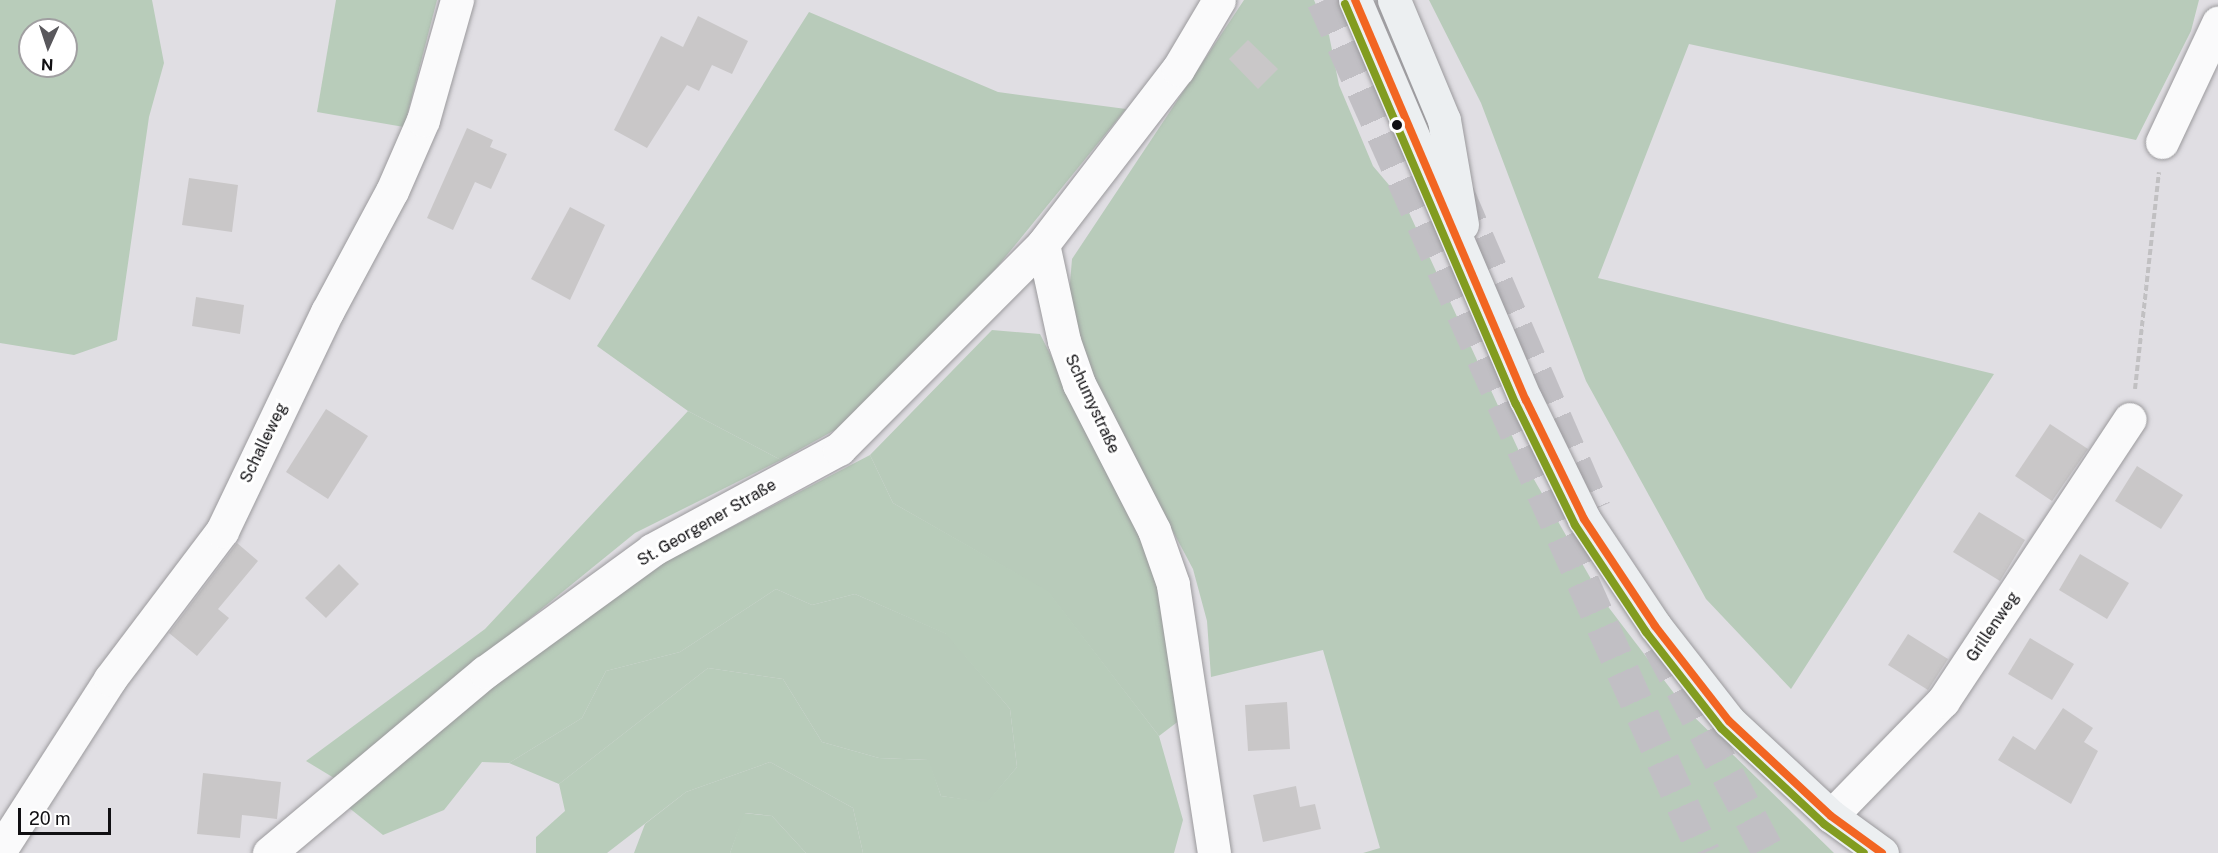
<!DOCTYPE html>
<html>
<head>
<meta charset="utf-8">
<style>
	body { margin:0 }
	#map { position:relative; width:2218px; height:853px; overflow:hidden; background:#e0dee3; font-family:"Public Sans",sans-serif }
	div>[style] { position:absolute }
	.green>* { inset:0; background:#b8cbba }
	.forest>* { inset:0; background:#b8ccba }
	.building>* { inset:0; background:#c9c7c8 }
	.highway-tunnel>* { height:33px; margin-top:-16.5px; transform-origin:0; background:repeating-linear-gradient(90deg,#c1bfc4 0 33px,transparent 0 49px) }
	.path>* { height:4px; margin-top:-2px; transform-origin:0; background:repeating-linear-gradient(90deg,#c1c0c2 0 6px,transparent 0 9px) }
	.roads { filter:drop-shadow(0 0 2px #9b9a9d) drop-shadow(0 0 2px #9b9a9d) }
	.street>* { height:33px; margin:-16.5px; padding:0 16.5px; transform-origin:16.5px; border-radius:16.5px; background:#fafafb }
	.secondary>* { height:33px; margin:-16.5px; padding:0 16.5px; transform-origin:16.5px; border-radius:16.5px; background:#eceff1 }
	.bus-1>* { height:8px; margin:-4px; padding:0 4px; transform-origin:4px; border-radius:4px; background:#f26522 }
	.bus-2>* { height:8px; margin:-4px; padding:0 4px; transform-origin:4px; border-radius:4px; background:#829c20 }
	.dots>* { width:16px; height:16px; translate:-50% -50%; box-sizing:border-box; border:3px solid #fff; border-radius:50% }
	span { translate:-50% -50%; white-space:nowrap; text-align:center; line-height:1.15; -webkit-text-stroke:6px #fff; paint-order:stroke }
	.street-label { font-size:16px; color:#111013 }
	.north { position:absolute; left:18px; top:18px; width:60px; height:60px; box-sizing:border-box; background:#fff; border:2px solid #a09fa1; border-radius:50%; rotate:183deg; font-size:16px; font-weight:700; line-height:24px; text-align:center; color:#111013 }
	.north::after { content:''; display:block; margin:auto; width:21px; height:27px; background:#59585c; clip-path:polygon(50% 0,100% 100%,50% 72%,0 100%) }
	.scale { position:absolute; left:18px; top:808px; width:93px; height:27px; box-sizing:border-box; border:3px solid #111013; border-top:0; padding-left:8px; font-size:18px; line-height:21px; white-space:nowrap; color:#111013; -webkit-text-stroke:4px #fff; paint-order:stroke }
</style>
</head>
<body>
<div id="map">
	<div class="green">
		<div style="clip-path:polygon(1244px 0,1314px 0,1329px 35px,1339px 85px,1373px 166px,1405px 204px,1524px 462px,1603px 600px,1686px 709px,1834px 853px,1363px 853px,1380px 848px,1323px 650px,1211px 677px,1207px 621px,1193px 569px,1080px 357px,1068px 307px,1072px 259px)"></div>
		<div style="clip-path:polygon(1429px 0,2199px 0,2191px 31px,2136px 140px,1689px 44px,1598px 278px,1994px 374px,1791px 689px,1706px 599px,1586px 381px,1481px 103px)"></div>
		<div style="clip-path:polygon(809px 12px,998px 92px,1126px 109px,989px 277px,851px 421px,781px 460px,688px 411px,597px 346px)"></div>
		<div style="clip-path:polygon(992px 330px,1040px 334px,1141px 534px,1169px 625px,1180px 720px,1159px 736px,1048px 592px,893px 503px,870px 455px)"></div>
		<div style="clip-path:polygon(776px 589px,812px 605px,855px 594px,947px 634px,1010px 709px,1017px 767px,987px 803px,941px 796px,928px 760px,879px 758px,822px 742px,783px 679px,708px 668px,559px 784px,509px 763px,582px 718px,606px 671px,680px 652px)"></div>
		<div style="clip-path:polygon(770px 762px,853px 808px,863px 853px,806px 853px,772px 816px,745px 813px,730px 853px,634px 853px,645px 824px,686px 792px)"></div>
	</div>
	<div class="forest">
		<div style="clip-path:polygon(evenodd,0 0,152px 0,164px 63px,149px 117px,117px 340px,74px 355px,0 343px,0 0,30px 30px,66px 30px,66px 66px,30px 66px,30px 30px)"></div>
		<div style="clip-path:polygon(336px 0,437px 0,404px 127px,317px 112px)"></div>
		<div style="clip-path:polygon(688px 411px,781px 460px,635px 533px,334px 778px,306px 761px,485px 629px)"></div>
		<div style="clip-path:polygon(870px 455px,893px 503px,1048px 591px,1159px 736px,1183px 820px,1174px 853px,863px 853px,853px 808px,770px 762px,686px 792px,607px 853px,536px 853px,536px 837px,565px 811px,559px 784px,708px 668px,783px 679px,822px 742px,879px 758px,929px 760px,941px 796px,987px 802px,1017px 767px,1010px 709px,946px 634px,855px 594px,812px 605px,776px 589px,680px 652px,606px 671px,582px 718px,509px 763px,482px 762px,444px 810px,383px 835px,348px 807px,495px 684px,667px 561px)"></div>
		<div style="clip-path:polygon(744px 813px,772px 816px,806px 853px,730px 853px)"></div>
	</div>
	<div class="building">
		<div style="clip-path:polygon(698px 16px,748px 41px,732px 74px,712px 65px,699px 91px,687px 85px,647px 148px,614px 130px,661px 36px,683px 47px)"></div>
		<div style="clip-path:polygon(1248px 40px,1278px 69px,1258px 89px,1229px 59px)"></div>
		<div style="clip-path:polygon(467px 128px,493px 140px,490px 147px,507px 154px,491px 189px,475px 182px,453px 230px,427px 218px)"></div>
		<div style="clip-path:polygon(189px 178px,238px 185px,232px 232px,182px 225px)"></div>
		<div style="clip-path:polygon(570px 207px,605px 225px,570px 300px,531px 279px)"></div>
		<div style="clip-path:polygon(196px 297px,244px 305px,240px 334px,192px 326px)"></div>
		<div style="clip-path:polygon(326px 409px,368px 436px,328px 499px,286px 472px)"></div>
		<div style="clip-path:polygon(2050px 424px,2088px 449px,2052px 501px,2015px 476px)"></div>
		<div style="clip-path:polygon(2137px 466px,2183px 495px,2161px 529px,2115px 501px)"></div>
		<div style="clip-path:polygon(1979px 512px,2025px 540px,2000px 581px,1953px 552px)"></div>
		<div style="clip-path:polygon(237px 543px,258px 561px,218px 609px,229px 618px,197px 656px,169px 633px)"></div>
		<div style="clip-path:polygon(2080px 554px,2129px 583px,2107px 619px,2059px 590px)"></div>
		<div style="clip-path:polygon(339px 564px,359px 584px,326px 618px,305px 598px)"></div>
		<div style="clip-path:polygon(1908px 634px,1948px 659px,1928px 690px,1888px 665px)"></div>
		<div style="clip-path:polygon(2030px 638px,2074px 664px,2052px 700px,2008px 674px)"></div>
		<div style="clip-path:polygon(1287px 702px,1290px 749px,1248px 751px,1245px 705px)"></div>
		<div style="clip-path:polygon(2063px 708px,2093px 728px,2084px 742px,2098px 751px,2071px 804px,1998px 760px,2013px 736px,2035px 750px)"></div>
		<div style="clip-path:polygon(203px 773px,281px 782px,277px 819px,242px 815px,240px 838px,197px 834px)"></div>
		<div style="clip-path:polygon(1296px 786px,1300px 807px,1315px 804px,1321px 829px,1263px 842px,1253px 795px)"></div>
	</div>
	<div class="highway-tunnel">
		<div style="left:1323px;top:0;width:934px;rotate:65.93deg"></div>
		<div style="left:1375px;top:0;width:144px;rotate:66.6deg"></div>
		<div style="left:1458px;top:193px;width:344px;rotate:66.6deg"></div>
		<div style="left:1659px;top:645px;width:235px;rotate:62.1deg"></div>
	</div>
	<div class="path">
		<div style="left:2135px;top:389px;width:218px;rotate:-83.7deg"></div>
	</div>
	<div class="roads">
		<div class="street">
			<div style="left:2162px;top:142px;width:132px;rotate:-64.8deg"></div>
			<div style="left:1831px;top:816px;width:161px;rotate:-45.8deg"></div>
			<div style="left:1943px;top:701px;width:338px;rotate:-56.5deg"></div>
			<div style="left:1px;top:849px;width:202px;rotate:-57.3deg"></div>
			<div style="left:110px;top:679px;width:186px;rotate:-52.9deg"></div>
			<div style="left:222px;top:531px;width:243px;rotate:-64.4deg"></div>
			<div style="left:327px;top:312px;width:137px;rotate:-61.8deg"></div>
			<div style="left:392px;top:191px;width:77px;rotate:-66.4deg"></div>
			<div style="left:423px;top:120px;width:125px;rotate:-74.2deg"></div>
			<div style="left:269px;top:853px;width:282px;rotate:-40deg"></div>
			<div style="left:485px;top:672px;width:207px;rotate:-36.1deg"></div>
			<div style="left:652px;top:550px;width:213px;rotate:-28.4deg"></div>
			<div style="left:839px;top:449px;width:289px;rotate:-45.1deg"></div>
			<div style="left:1214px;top:853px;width:272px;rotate:-98.7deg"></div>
			<div style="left:1173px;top:584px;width:57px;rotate:-109.4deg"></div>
			<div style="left:1154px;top:530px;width:164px;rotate:-117.2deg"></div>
			<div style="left:1079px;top:384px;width:46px;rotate:-109.2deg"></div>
			<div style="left:1064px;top:341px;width:99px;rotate:-102.2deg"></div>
			<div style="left:1043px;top:244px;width:221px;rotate:-52.4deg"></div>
			<div style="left:1178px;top:69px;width:80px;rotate:-59.3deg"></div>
		</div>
		<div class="secondary">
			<div style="left:1355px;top:0;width:435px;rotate:66.9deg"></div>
			<div style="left:1526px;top:400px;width:132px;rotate:64deg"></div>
			<div style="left:1584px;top:519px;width:128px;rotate:56.4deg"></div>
			<div style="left:1655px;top:626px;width:120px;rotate:52.1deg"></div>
			<div style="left:1729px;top:721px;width:139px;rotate:43deg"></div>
			<div style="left:1831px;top:816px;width:63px;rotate:36deg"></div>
			<div style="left:1394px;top:0;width:130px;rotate:67.4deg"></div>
			<div style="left:1444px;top:120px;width:106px;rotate:80.2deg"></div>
		</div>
	</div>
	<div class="bus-1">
		<div style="left:1355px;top:0;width:435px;rotate:66.9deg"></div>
		<div style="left:1526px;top:400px;width:132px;rotate:64deg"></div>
		<div style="left:1584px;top:519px;width:128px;rotate:56.4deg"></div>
		<div style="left:1655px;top:626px;width:120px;rotate:52.1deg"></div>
		<div style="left:1729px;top:721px;width:139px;rotate:43deg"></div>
		<div style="left:1831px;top:816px;width:63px;rotate:36deg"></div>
	</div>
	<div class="bus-2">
		<div style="left:1345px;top:4px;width:435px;rotate:66.9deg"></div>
		<div style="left:1516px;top:404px;width:135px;rotate:64deg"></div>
		<div style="left:1575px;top:525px;width:128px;rotate:56.4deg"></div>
		<div style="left:1646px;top:632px;width:122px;rotate:52deg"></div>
		<div style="left:1721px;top:728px;width:141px;rotate:43deg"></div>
		<div style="left:1824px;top:824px;width:49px;rotate:35.9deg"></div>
	</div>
	<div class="dots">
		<div style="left:1397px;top:125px;background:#111013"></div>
	</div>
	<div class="street-label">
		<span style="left:1092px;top:404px;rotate:65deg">Schumystraße</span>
		<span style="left:264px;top:443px;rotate:-64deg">Schalleweg</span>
		<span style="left:707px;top:523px;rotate:-30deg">St. Georgener Straße</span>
		<span style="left:1993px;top:627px;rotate:-56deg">Grillenweg</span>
	</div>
	<div class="north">N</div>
	<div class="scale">20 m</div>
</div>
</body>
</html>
